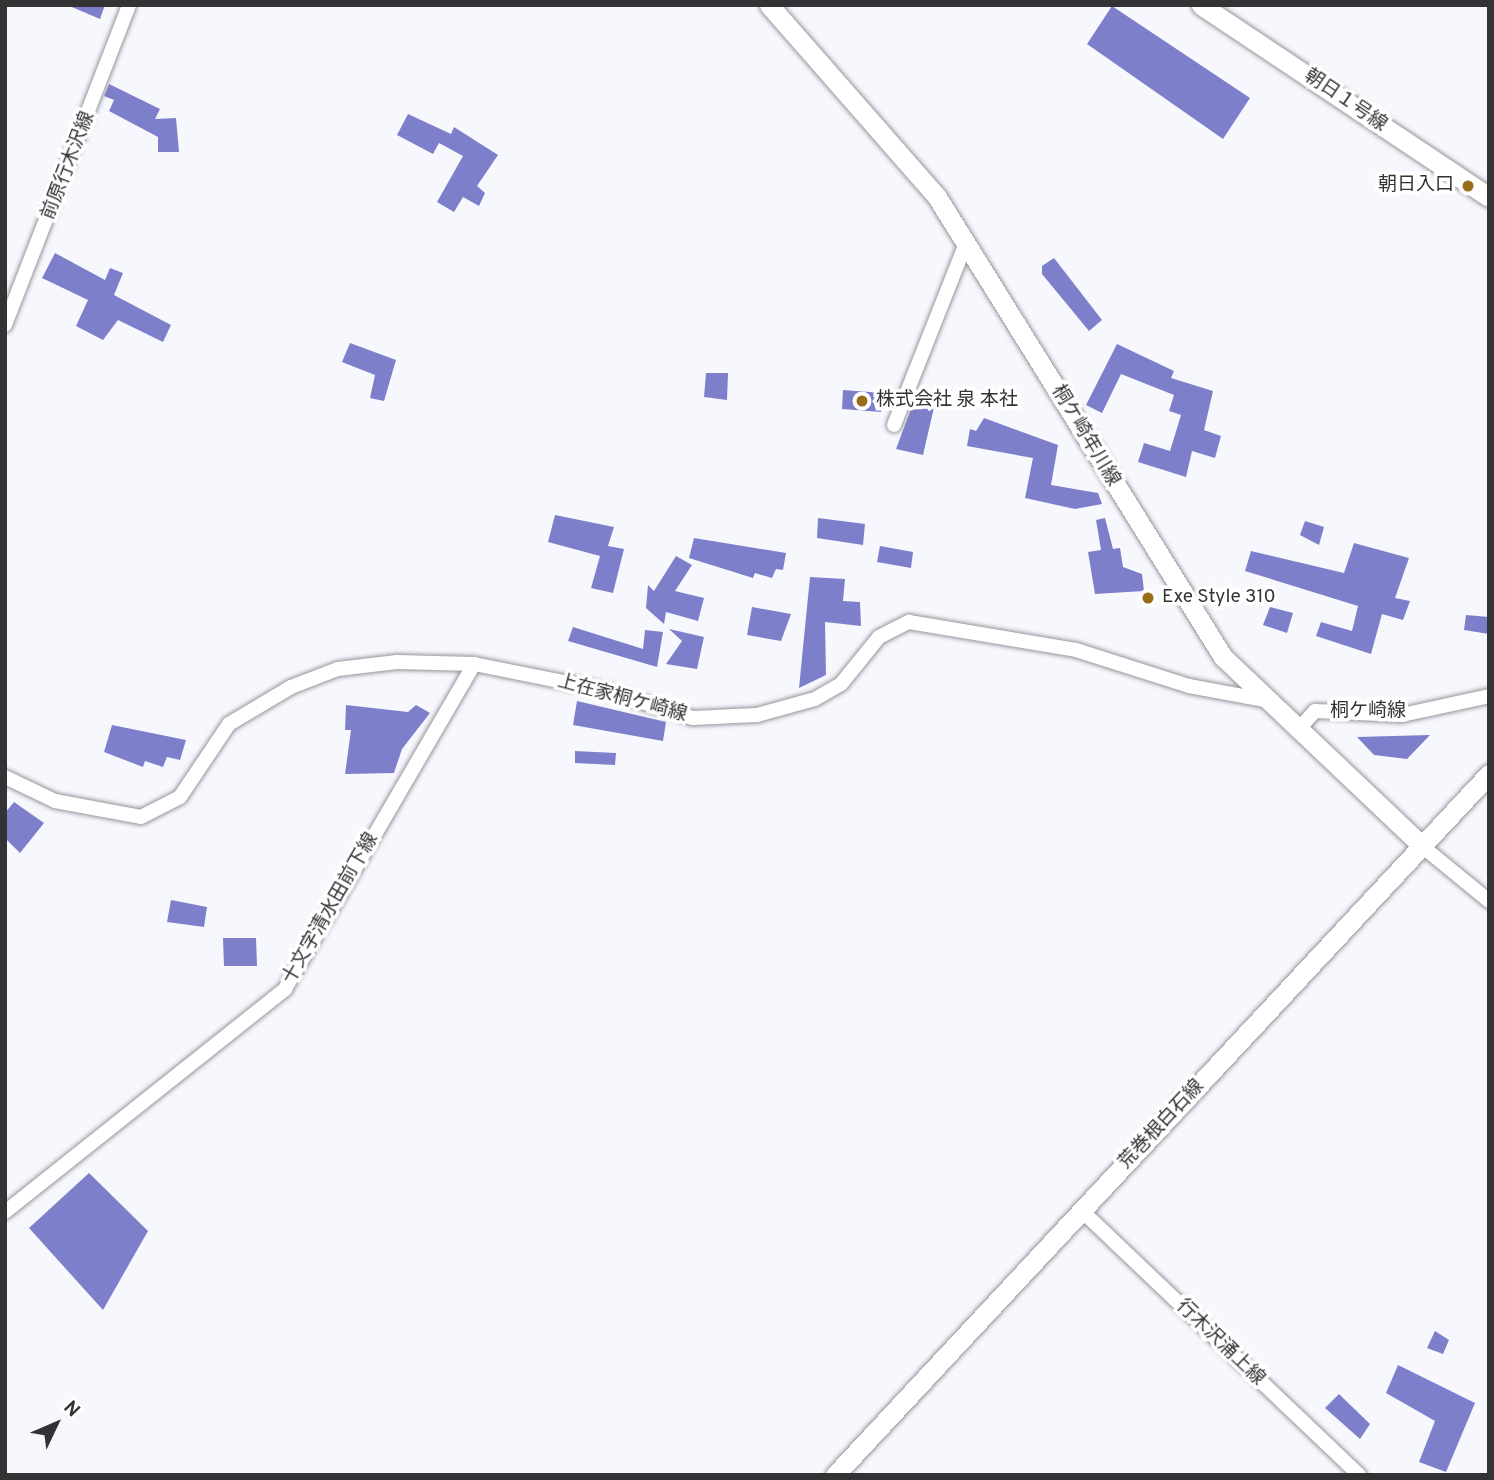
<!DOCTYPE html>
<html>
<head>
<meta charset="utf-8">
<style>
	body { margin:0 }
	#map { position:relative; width:1494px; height:1480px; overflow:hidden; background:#f7f8fe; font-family:Overpass,"Noto Sans JP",sans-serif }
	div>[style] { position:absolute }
	.building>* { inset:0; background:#7e7fca }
	.roads { filter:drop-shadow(0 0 2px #95969b) drop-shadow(0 0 2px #95969b) }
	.street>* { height:14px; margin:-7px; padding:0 7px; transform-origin:7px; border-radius:7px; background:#fff }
	.secondary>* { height:19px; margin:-9.5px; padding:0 9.5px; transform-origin:9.5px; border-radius:9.5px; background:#fff }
	.dots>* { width:19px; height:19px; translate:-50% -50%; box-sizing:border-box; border:4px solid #fff; border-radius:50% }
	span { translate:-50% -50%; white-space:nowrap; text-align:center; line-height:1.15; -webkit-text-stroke:7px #fff; paint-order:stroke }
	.street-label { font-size:19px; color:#333335 }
	.poi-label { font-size:19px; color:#333335 }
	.right { translate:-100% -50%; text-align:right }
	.left { translate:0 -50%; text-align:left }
	.frame { position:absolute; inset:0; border:7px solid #333335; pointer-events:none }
	.north { position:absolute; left:21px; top:1389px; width:70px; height:70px; -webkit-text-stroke:5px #fff; paint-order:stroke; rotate:46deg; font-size:19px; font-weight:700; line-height:28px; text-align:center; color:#333335 }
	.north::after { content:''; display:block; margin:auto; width:24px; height:32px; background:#333335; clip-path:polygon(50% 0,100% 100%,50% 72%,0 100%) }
</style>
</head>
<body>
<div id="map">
	<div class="building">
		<div style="clip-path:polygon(67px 5px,105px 5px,100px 19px)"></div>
		<div style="clip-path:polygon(1112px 6px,1250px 98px,1223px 139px,1087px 44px)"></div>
		<div style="clip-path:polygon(109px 84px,160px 109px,155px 119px,176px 118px,179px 152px,158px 152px,158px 137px,109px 111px,114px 100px,104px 96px)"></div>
		<div style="clip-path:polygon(408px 114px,451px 134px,454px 127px,498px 155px,477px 186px,485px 193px,479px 206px,463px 197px,454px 212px,437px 202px,463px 156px,439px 143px,433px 154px,397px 135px)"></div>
		<div style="clip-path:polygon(55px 253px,105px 280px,110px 268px,123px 273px,114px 295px,171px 325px,163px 342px,118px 320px,103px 340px,76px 326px,88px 300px,42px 278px)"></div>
		<div style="clip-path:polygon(1054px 258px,1102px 320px,1089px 331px,1042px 274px,1042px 266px)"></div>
		<div style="clip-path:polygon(350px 343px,396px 360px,384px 401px,370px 398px,375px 375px,342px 362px)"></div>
		<div style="clip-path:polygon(1117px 344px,1174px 371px,1171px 378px,1213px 391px,1204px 430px,1221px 436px,1215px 458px,1192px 451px,1186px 477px,1138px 462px,1144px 443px,1170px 451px,1181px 415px,1169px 411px,1174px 395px,1121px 374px,1102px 413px,1086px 405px)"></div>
		<div style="clip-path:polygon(706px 373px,728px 373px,727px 400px,704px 397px)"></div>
		<div style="clip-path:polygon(843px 390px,883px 393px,881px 412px,842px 409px)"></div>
		<div style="clip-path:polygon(915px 398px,935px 403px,923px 455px,896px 449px)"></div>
		<div style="clip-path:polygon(984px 418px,1058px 445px,1051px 485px,1098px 493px,1102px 504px,1075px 509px,1025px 498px,1033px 458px,967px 446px,970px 429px,976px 431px)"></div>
		<div style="clip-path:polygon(555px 515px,614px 527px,608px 546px,624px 549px,613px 593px,591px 588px,600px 556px,548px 542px)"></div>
		<div style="clip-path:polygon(818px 518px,865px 524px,863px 545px,817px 538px)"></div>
		<div style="clip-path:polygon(1105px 518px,1113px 549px,1120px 548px,1123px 567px,1142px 574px,1144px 591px,1095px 594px,1088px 552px,1101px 550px,1096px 520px)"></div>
		<div style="clip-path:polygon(1305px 521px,1324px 527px,1319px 545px,1300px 535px)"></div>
		<div style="clip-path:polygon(694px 538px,786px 553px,783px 570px,776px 569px,772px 578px,755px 573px,753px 578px,689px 558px)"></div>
		<div style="clip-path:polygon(1354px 543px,1409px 558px,1395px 598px,1410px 601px,1403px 620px,1382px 614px,1371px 654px,1316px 636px,1321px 622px,1352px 631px,1358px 606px,1245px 571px,1251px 551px,1344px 573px)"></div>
		<div style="clip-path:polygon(880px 546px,913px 552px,911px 568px,877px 562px)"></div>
		<div style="clip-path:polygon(676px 556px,692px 565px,675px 591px,704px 598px,698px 621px,666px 612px,664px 624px,646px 608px,648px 585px,654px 591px)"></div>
		<div style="clip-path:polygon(810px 577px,845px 579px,843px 601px,860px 602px,861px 626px,825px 622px,826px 675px,799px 688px)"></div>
		<div style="clip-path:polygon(752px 607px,791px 614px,781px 641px,747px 635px)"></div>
		<div style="clip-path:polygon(1270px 607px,1293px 613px,1287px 633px,1263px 625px)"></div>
		<div style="clip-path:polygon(1466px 615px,1489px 617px,1489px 634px,1464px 630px)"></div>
		<div style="clip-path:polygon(573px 627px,643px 649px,645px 630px,663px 632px,657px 667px,568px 641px)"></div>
		<div style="clip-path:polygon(669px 629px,704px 637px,697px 669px,666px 664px,682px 641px)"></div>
		<div style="clip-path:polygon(577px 701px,666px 722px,663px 741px,573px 725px)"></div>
		<div style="clip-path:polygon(346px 705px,408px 712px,416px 705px,430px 713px,402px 749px,394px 773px,345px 774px,351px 730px,345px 730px)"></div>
		<div style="clip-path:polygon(112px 725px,186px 740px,180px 760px,167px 757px,163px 767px,145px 761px,143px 767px,104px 752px)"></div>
		<div style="clip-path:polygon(1430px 735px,1407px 759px,1374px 755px,1357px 737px)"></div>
		<div style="clip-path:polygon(575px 751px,616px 753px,615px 765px,575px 763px)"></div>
		<div style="clip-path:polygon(14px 802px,44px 823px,20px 853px,5px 838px,5px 813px)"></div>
		<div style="clip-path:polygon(171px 900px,207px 907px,204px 927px,167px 922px)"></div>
		<div style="clip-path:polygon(223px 938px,256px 938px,257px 966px,224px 966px)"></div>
		<div style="clip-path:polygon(89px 1173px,148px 1231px,103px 1310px,29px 1228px)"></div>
		<div style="clip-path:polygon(1435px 1331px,1449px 1340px,1443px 1354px,1427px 1348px)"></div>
		<div style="clip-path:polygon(1398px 1365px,1475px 1403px,1446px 1472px,1419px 1462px,1435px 1421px,1386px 1393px)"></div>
		<div style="clip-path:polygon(1339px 1394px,1370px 1424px,1360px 1439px,1325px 1408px)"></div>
	</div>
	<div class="roads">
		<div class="street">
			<div style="left:5px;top:325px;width:343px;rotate:-68.8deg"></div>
			<div style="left:894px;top:425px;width:198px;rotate:-68.4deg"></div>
			<div style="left:1297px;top:731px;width:27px;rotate:-48deg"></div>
			<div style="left:1315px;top:711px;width:87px;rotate:2.6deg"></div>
			<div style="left:1402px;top:715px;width:89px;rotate:-12.3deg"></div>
			<div style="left:5px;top:777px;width:55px;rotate:25.6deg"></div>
			<div style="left:55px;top:801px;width:87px;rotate:10.5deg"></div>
			<div style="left:141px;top:817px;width:44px;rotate:-27.1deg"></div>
			<div style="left:180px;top:797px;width:88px;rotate:-56.1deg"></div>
			<div style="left:229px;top:724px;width:72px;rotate:-30.8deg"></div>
			<div style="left:291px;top:687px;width:50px;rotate:-21deg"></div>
			<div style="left:338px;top:669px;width:59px;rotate:-6.8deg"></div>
			<div style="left:397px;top:662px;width:77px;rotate:1.5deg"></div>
			<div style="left:474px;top:664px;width:133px;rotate:11.3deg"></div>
			<div style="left:604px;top:690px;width:93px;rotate:17.5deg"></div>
			<div style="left:693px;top:718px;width:64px;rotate:-2.7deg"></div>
			<div style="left:757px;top:715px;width:60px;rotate:-15.4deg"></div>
			<div style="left:815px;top:699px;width:30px;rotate:-30deg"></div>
			<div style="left:841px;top:684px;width:60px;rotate:-51deg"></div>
			<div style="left:879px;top:637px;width:34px;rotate:-27deg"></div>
			<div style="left:909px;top:622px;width:169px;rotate:9.5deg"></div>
			<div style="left:1076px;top:650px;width:119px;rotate:17.7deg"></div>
			<div style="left:1189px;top:686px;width:76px;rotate:10.6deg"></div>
			<div style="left:1422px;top:846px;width:87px;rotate:39.4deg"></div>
			<div style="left:1082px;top:1211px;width:383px;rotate:43.6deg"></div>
			<div style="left:5px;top:1212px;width:358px;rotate:-38.5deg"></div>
			<div style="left:285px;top:989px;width:376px;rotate:-59.8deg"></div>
		</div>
		<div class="secondary">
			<div style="left:769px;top:5px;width:255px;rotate:48.8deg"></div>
			<div style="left:937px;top:197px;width:542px;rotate:58.13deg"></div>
			<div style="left:1223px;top:657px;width:274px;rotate:43.5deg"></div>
			<div style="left:1201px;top:5px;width:346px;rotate:33.7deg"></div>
			<div style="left:835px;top:1475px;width:959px;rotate:-46.99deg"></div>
		</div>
	</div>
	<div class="dots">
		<div style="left:1468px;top:186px;background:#976d19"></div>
		<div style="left:862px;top:401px;background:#976d19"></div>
		<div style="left:1148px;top:598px;background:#976d19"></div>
	</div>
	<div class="street-label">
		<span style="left:1345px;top:101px;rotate:34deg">朝日１号線</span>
		<span style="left:69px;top:166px;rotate:-69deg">前原行木沢線</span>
		<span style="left:1085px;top:436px;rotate:59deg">桐ケ崎年川線</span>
		<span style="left:622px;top:699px;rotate:15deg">上在家桐ケ崎線</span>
		<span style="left:1368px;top:712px">桐ケ崎線</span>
		<span style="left:331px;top:909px;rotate:-60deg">十文字清水田前下線</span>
		<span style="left:1162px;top:1125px;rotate:-47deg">荒巻根白石線</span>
		<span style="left:1220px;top:1343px;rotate:44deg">行木沢涌上線</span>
	</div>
	<div class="poi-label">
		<span class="right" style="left:1454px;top:186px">朝日入口</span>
		<span class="left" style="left:876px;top:401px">株式会社 泉 本社</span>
		<span class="left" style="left:1162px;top:598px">Exe Style 310</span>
	</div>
	<div class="frame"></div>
	<div class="north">N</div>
</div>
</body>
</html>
